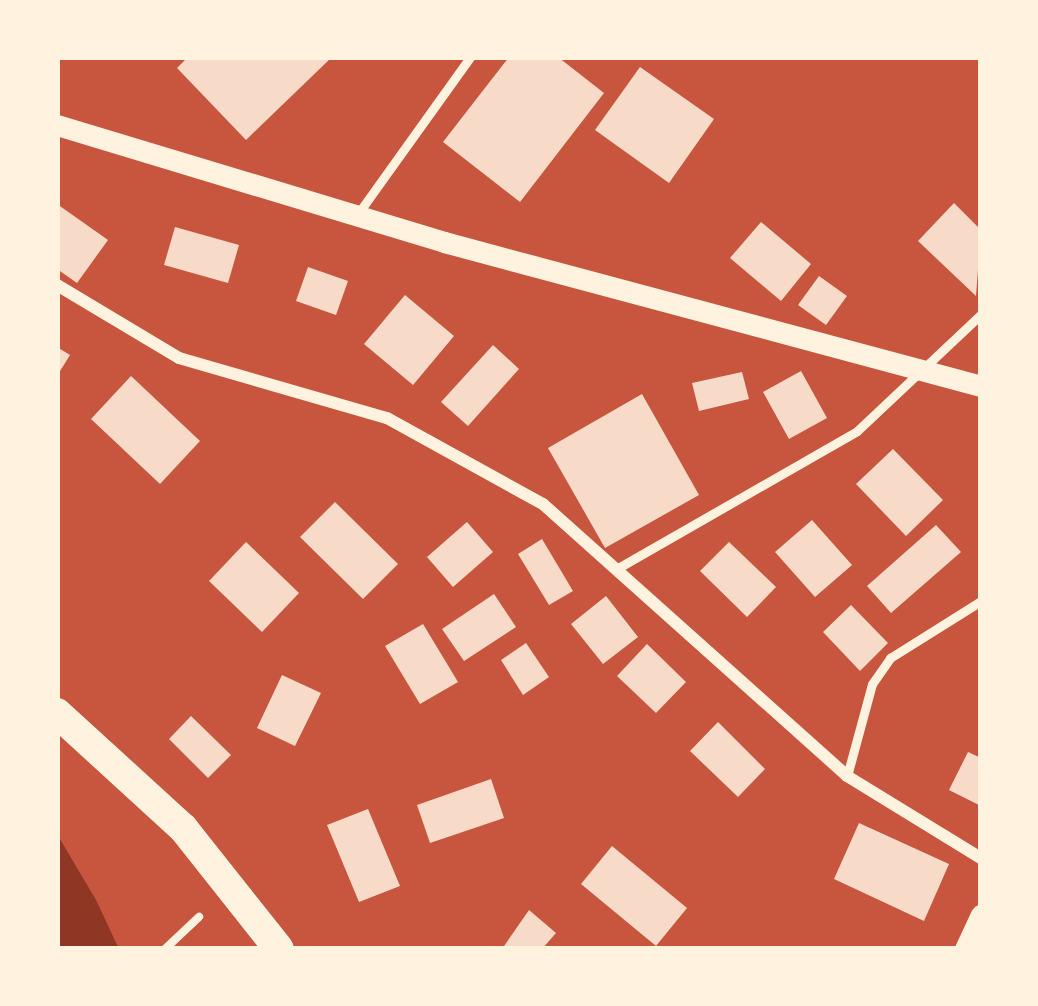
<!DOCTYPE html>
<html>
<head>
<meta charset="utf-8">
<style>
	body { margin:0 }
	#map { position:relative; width:1038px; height:1006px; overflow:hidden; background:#c8553d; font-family:Ubuntu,sans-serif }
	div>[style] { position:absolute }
	.water>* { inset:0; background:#8f3625 }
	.building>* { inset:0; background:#f7dbc8 }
	.path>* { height:8px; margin:-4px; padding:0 4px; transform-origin:4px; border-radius:4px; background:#fff3e0 }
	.service>* { height:9px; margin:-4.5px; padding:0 4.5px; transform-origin:4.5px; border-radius:4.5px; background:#fff3e0 }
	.minor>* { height:12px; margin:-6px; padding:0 6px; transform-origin:6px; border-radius:6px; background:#fff3e0 }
	.tertiary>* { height:21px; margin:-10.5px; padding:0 10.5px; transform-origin:10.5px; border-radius:10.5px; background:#fff3e0 }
	.primary>* { height:30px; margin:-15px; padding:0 15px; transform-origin:15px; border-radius:15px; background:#fff3e0 }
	span { translate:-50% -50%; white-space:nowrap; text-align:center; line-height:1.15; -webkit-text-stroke:10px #fff3e0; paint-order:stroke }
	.frame { position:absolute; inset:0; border:60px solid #fff3e0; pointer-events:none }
</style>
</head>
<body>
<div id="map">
	<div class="water">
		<div style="clip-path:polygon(57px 834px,96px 900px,119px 949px,57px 949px)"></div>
	</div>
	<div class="building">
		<div style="clip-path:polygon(188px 57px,332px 57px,246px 140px,177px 68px)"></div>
		<div style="clip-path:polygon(509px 57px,558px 57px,604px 93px,520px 202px,443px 142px)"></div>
		<div style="clip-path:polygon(640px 67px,714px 119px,669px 183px,595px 130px)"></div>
		<div style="clip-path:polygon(954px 203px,981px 230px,976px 296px,918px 241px)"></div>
		<div style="clip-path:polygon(57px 204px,108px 240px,77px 283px,57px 269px)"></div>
		<div style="clip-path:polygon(761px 222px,811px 264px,781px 301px,730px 258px)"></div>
		<div style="clip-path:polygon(175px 227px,239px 245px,228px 283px,164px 265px)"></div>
		<div style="clip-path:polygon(308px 267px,348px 281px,336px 315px,296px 301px)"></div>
		<div style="clip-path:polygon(819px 276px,847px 296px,826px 325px,798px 305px)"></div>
		<div style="clip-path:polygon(405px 295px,454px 336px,413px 385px,364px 344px)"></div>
		<div style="clip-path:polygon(493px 345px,519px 369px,468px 426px,441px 402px)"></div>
		<div style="clip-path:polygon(57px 347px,70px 355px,57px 376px)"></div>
		<div style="clip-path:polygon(801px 371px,827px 418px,789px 439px,763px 392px)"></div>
		<div style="clip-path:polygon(742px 372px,749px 399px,699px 411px,692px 383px)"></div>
		<div style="clip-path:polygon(131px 376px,200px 441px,160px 484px,91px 419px)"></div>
		<div style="clip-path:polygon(642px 394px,699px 495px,605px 548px,548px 448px)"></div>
		<div style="clip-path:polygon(893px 449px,943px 500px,906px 536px,856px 484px)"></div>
		<div style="clip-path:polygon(335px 502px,398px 564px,363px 599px,300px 537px)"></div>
		<div style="clip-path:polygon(812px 520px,852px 565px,815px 597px,775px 552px)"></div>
		<div style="clip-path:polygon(467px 522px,493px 552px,453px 587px,427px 557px)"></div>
		<div style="clip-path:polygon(936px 525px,961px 552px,891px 613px,867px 586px)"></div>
		<div style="clip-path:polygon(542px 539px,573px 591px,549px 605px,518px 554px)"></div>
		<div style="clip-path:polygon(246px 542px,299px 593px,262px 632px,209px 581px)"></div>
		<div style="clip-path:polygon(729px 542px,776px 587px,747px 617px,700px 571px)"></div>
		<div style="clip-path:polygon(494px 594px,516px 627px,464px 661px,442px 629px)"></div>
		<div style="clip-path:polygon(606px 596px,638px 637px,603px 664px,571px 624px)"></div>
		<div style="clip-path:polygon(851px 605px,888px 643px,860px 671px,823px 632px)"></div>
		<div style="clip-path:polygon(423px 624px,458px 682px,420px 704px,385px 646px)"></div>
		<div style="clip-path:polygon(526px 643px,549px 677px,523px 695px,501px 660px)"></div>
		<div style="clip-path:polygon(647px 644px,686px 682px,656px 713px,617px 676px)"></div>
		<div style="clip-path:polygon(282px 675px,321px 693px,295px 746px,257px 728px)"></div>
		<div style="clip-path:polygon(191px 716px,231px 755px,208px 778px,169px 739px)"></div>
		<div style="clip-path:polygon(718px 722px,765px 769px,738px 797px,690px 751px)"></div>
		<div style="clip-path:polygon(968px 752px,981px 758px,981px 806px,949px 790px)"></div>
		<div style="clip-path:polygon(491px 779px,504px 818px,430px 843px,417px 805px)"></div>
		<div style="clip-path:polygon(368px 809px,400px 886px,359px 902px,327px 825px)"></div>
		<div style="clip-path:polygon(859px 823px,949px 864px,924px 921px,834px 879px)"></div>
		<div style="clip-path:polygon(612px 846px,687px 908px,656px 946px,581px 884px)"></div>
		<div style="clip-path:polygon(529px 910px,556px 933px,542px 949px,502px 949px)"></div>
	</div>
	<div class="path">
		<div style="left:165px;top:949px;width:47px;rotate:-43.3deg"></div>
	</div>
	<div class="service">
		<div style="left:357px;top:215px;width:194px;rotate:-54.4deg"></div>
		<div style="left:618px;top:568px;width:275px;rotate:-29.8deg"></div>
		<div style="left:857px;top:431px;width:170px;rotate:-43.3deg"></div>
		<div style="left:847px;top:776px;width:95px;rotate:-74.8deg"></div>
		<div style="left:872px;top:684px;width:32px;rotate:-55deg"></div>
		<div style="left:890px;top:658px;width:107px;rotate:-32.1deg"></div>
	</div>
	<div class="minor">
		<div style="left:57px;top:285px;width:142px;rotate:30.9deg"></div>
		<div style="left:179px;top:358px;width:216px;rotate:16.1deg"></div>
		<div style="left:387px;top:418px;width:178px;rotate:28.9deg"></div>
		<div style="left:543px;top:504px;width:408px;rotate:41.8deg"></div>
		<div style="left:847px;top:776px;width:157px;rotate:31.5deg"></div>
	</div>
	<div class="tertiary">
		<div style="left:57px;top:125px;width:404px;rotate:16.8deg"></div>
		<div style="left:444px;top:242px;width:556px;rotate:15.01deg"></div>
		<div style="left:965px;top:949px;width:38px;rotate:-65deg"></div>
	</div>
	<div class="primary">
		<div style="left:57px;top:713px;width:171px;rotate:42.4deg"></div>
		<div style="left:183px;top:828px;width:154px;rotate:51.6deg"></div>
	</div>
	<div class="frame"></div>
</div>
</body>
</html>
